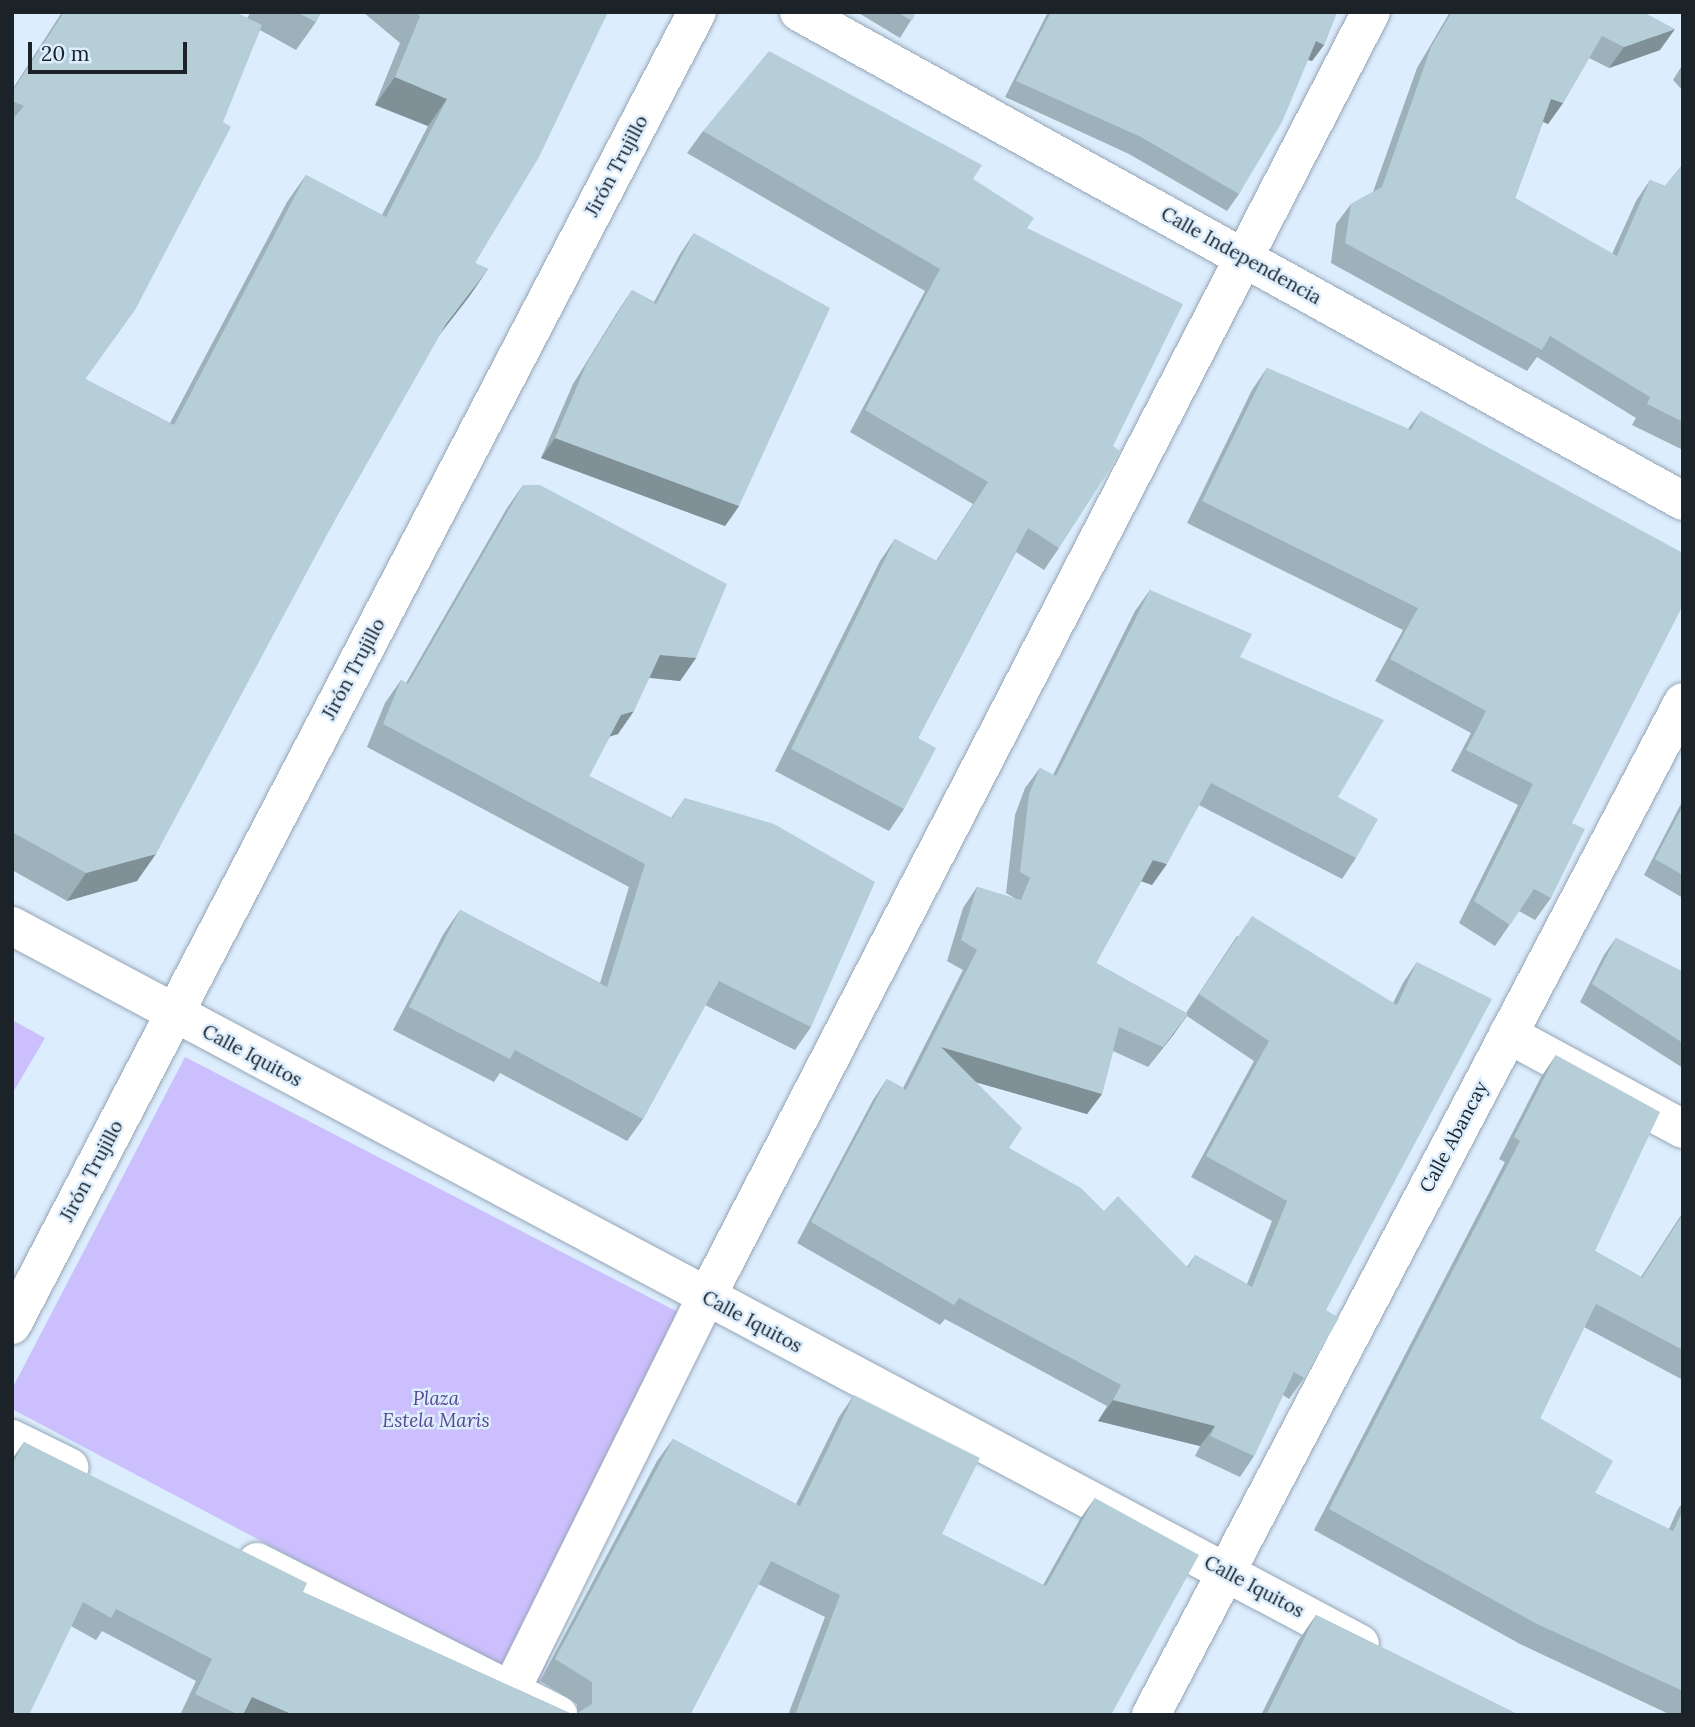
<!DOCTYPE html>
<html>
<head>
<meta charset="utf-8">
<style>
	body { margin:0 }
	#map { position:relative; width:1695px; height:1727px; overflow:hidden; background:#dcedfd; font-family:Lora,serif }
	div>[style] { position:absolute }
	.green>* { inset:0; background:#ccbffd }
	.roads { filter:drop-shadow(0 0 2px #96a6b6) drop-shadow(0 0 2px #96a6b6) }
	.minor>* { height:38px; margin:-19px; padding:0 19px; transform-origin:19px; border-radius:19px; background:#fff }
	.wall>* { inset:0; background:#9db1ba }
	.shaded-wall>* { inset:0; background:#7f9097 }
	.building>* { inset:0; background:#b6ced8 }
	span { translate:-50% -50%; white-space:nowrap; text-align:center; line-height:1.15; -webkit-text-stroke:5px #dcedfd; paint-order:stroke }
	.street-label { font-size:19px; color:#1b2228 }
	.park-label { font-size:19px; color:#59458f; font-style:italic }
	.frame { position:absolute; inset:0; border:14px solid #1b2228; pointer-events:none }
	.scale { position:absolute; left:28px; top:42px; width:159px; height:32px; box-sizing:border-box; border:4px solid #1b2228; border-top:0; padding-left:9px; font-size:21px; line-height:24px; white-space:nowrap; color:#1b2228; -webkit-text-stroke:5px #dcedfd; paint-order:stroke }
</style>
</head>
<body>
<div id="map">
	<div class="green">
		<div style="clip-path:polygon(12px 1020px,45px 1038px,12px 1094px)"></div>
		<div style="clip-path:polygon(185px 1057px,699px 1323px,537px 1687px,12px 1409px,12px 1389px)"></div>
	</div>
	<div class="roads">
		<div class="minor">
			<div style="left:799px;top:12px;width:1010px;rotate:28.95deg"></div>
			<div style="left:12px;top:926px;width:1527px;rotate:28.04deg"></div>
			<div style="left:1508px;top:1034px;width:199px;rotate:28.5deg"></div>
			<div style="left:12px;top:1325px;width:1481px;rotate:-62.45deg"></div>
			<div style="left:12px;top:1439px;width:64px;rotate:26.2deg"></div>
			<div style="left:257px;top:1562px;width:338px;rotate:26.9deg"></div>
			<div style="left:511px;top:1690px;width:438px;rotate:-63.6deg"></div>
			<div style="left:706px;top:1298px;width:1448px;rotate:-62.66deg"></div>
			<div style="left:1151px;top:1715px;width:1144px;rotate:-62.29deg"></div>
		</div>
	</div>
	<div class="wall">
		<div style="clip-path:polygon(62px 12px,235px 12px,247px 18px,251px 12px,321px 12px,316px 22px,296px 50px,260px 30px,136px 308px,85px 379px,170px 423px,287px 202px,306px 175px,382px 215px,428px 126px,375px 105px,400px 43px,363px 12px,608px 12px,475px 263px,488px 269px,440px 334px,338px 514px,137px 881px,67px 901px,12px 870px,12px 90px)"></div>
		<div style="clip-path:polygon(857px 12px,916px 12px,900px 38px)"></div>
		<div style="clip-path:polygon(1048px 12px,1337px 12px,1324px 45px,1312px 61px,1308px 60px,1239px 194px,1227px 211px,1129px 154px,1005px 97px)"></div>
		<div style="clip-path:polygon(1450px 12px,1643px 12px,1660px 50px,1609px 68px,1589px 58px,1563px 103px,1548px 124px,1543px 122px,1515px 198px,1612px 254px,1636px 201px,1650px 180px,1665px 186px,1683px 164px,1683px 450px,1632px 425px,1636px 418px,1537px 357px,1527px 371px,1331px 263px,1336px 224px,1351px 204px,1373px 192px,1417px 68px)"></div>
		<div style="clip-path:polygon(1683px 64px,1683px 91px,1673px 80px)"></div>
		<div style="clip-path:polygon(703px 131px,973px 179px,1027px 228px,1059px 548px,1044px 570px,1016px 552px,918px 738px,904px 809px,889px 831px,775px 771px,880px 561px,895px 539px,936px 561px,973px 504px,850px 432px,925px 291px,687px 153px)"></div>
		<div style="clip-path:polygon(694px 233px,739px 506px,725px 526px,541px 458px,573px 384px,618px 311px,632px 290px,654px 302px,680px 254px)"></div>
		<div style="clip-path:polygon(1267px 368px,1408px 429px,1421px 411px,1572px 823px,1551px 898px,1535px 920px,1519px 911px,1495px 946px,1459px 923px,1518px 805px,1451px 771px,1471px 733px,1375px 681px,1403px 630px,1187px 523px,1252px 390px)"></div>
		<div style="clip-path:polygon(523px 485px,696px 658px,680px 681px,649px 678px,618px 734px,610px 736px,589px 776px,671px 818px,685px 798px,811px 1027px,795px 1050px,705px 1005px,643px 1119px,627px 1141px,500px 1073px,494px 1082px,393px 1030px,444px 933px,460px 910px,600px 983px,629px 887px,367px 747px,385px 703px,401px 680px,406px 683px,507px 508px)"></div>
		<div style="clip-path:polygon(evenodd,1150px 590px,1240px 657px,1338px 797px,1356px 858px,1342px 879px,1199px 805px,1152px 885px,1141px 881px,1096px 963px,1186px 1013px,1237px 936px,1393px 1003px,1403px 983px,1417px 962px,1326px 1310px,1304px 1378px,1289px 1399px,1283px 1395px,1254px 1456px,1240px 1477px,1195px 1456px,1200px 1446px,1098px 1421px,1107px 1406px,945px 1319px,940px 1325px,797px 1243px,873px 1100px,887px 1079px,903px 1088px,963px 970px,947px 961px,963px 908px,977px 887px,1016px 899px,1006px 893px,1015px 815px,1025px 788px,1040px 768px,1053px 775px,1135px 611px,1150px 590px,1187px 1016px,1254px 1061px,1191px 1177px,1272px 1221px,1247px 1284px,1195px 1255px,1187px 1267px,1009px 1148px,976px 1082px,1087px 1114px,1102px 1094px,1113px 1051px,1148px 1067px,1187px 1016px)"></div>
		<div style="clip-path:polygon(1683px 800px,1683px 898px,1644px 875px)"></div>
		<div style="clip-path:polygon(1616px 938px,1683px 972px,1683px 1068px,1580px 1002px,1604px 955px)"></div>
		<div style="clip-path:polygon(1556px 1055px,1595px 1251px,1641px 1277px,1683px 1212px,1683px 1380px,1584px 1327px,1540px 1418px,1595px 1493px,1669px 1529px,1678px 1509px,1683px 1502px,1683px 1715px,1671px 1715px,1520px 1644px,1314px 1530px,1505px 1162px,1499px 1159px,1541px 1077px)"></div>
		<div style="clip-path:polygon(854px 1395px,942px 1534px,1043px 1585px,1080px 1519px,1095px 1498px,1111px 1715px,788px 1715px,825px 1617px,758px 1584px,690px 1715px,577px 1713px,577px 1704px,540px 1681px,657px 1461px,673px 1439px,796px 1504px,839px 1417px)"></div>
		<div style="clip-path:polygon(24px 1442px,303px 1592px,574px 1715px,180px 1715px,196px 1681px,102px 1631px,96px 1640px,71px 1626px,12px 1715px,12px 1459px)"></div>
		<div style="clip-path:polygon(1316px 1615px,1519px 1715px,1261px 1715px,1298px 1641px)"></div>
	</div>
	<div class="shaded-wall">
		<div style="clip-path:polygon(1675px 29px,1660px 50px,1609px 68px,1624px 47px)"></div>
		<div style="clip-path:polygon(1316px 41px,1324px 45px,1312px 61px,1304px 58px)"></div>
		<div style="clip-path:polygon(395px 77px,447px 99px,428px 126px,375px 105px)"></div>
		<div style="clip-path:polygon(1551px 99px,1563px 103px,1548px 124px,1537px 119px)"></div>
		<div style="clip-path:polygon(488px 269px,469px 297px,426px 352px,446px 324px)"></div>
		<div style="clip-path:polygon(555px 438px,739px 506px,725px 526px,541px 458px)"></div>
		<div style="clip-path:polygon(660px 655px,696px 658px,680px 681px,644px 677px)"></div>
		<div style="clip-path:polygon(634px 711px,618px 734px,605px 738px,621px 715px)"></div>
		<div style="clip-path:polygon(156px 854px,137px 881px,67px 901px,86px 873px)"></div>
		<div style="clip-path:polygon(1153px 860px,1167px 864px,1152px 885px,1138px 880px)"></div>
		<div style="clip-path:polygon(1188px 1014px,1174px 1034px,1148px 1067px,1163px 1047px)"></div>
		<div style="clip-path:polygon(941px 1047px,1102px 1094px,1087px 1114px,926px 1068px)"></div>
		<div style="clip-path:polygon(1113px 1400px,1215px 1426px,1200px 1446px,1098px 1421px)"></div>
		<div style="clip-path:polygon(252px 1697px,294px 1715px,239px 1715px)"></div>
	</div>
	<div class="building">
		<div style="clip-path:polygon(64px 12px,235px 12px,262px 25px,223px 122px,231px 127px,136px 308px,85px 379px,174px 425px,306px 175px,386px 217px,447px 99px,395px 77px,420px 16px,415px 12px,608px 12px,539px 157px,475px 263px,488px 269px,446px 324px,338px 514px,156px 854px,86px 873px,12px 832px,12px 120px,24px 106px,12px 101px,12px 92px)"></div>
		<div style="clip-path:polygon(296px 12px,321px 12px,316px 22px)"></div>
		<div style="clip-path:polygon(897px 12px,916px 12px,912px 21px)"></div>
		<div style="clip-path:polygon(1051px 12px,1337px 12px,1324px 45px,1316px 41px,1282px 122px,1239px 194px,1141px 137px,1016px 81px)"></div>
		<div style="clip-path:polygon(1452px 12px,1643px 12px,1675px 29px,1624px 47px,1602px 36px,1563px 103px,1551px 99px,1515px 198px,1617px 256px,1650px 180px,1665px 186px,1683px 164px,1683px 422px,1647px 404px,1650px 397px,1550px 336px,1542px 350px,1345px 243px,1351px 204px,1382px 187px,1431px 47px)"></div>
		<div style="clip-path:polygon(769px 51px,982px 165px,973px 179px,1034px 218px,1027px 228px,1183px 304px,1113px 446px,1121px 452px,1059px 548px,1028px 528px,918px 738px,936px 748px,904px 809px,791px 749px,895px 539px,937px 561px,988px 482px,865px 410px,940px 269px,703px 131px)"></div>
		<div style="clip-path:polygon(694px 233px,830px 308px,739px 506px,555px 438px,587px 363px,632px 290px,656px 304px)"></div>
		<div style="clip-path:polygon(1267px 368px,1411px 430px,1421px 411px,1683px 553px,1683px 605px,1572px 823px,1585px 829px,1551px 898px,1534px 889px,1510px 925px,1474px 901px,1533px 784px,1466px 750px,1486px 711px,1390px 659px,1418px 608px,1202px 501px)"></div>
		<div style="clip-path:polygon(523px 485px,540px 485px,727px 584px,696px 658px,660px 655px,634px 711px,621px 715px,589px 776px,672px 818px,685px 798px,774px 824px,875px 882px,811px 1027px,719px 981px,643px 1119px,515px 1050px,510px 1059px,409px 1007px,460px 910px,607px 987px,645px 864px,383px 724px,401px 680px,408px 684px)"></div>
		<div style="clip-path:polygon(1150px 590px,1252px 634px,1240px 657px,1384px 720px,1338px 797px,1378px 819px,1356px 858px,1211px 783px,1167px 864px,1153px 860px,1096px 963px,1188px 1014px,1163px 1047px,1119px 1027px,1102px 1094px,941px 1047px,1022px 1128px,1009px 1148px,1081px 1188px,1104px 1211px,1118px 1196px,1188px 1268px,1195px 1255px,1252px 1287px,1287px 1201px,1206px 1156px,1269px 1041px,1199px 994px,1252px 916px,1397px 1005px,1417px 962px,1492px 999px,1326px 1310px,1339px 1318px,1304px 1378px,1294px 1372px,1254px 1456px,1210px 1436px,1215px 1426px,1113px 1400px,1121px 1385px,959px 1298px,954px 1305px,811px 1222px,887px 1079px,906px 1090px,977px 950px,961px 940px,977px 887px,1021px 900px,1030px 878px,1020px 872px,1029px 794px,1040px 768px,1056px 776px)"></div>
		<div style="clip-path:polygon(1683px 806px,1683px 875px,1655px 859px)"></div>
		<div style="clip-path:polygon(1616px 938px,1683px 972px,1683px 1043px,1592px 984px)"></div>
		<div style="clip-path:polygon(1556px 1055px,1660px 1112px,1595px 1251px,1642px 1278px,1683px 1214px,1683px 1350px,1596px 1304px,1540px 1418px,1613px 1461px,1595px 1493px,1673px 1531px,1683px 1510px,1683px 1691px,1535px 1623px,1329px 1509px,1520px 1141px,1514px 1137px)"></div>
		<div style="clip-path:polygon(854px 1395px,980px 1458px,942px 1534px,1046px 1586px,1095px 1498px,1199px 1555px,1111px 1715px,795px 1715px,840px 1595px,771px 1561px,690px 1715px,574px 1715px,592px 1704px,592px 1682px,555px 1659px,673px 1439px,800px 1506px)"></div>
		<div style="clip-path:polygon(24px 1442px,307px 1583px,303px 1592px,574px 1715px,294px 1715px,252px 1697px,243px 1715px,239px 1715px,195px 1694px,212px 1659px,116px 1609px,111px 1618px,83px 1602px,29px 1715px,12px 1715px,12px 1465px)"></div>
		<div style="clip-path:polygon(1316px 1615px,1519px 1715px,1266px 1715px)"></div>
	</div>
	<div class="street-label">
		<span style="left:617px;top:166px;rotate:-62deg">Jirón Trujillo</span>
		<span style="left:1241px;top:256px;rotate:29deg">Calle Independencia</span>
		<span style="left:354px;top:669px;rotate:-62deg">Jirón Trujillo</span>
		<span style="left:252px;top:1056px;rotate:28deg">Calle Iquitos</span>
		<span style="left:1454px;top:1137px;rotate:-62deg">Calle Abancay</span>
		<span style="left:92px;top:1171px;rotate:-62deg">Jirón Trujillo</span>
		<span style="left:752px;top:1322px;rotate:28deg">Calle Iquitos</span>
		<span style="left:1254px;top:1587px;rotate:28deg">Calle Iquitos</span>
	</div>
	<div class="park-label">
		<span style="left:436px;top:1410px">Plaza<br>Estela Maris</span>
	</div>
	<div class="frame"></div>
	<div class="scale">20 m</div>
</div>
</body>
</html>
